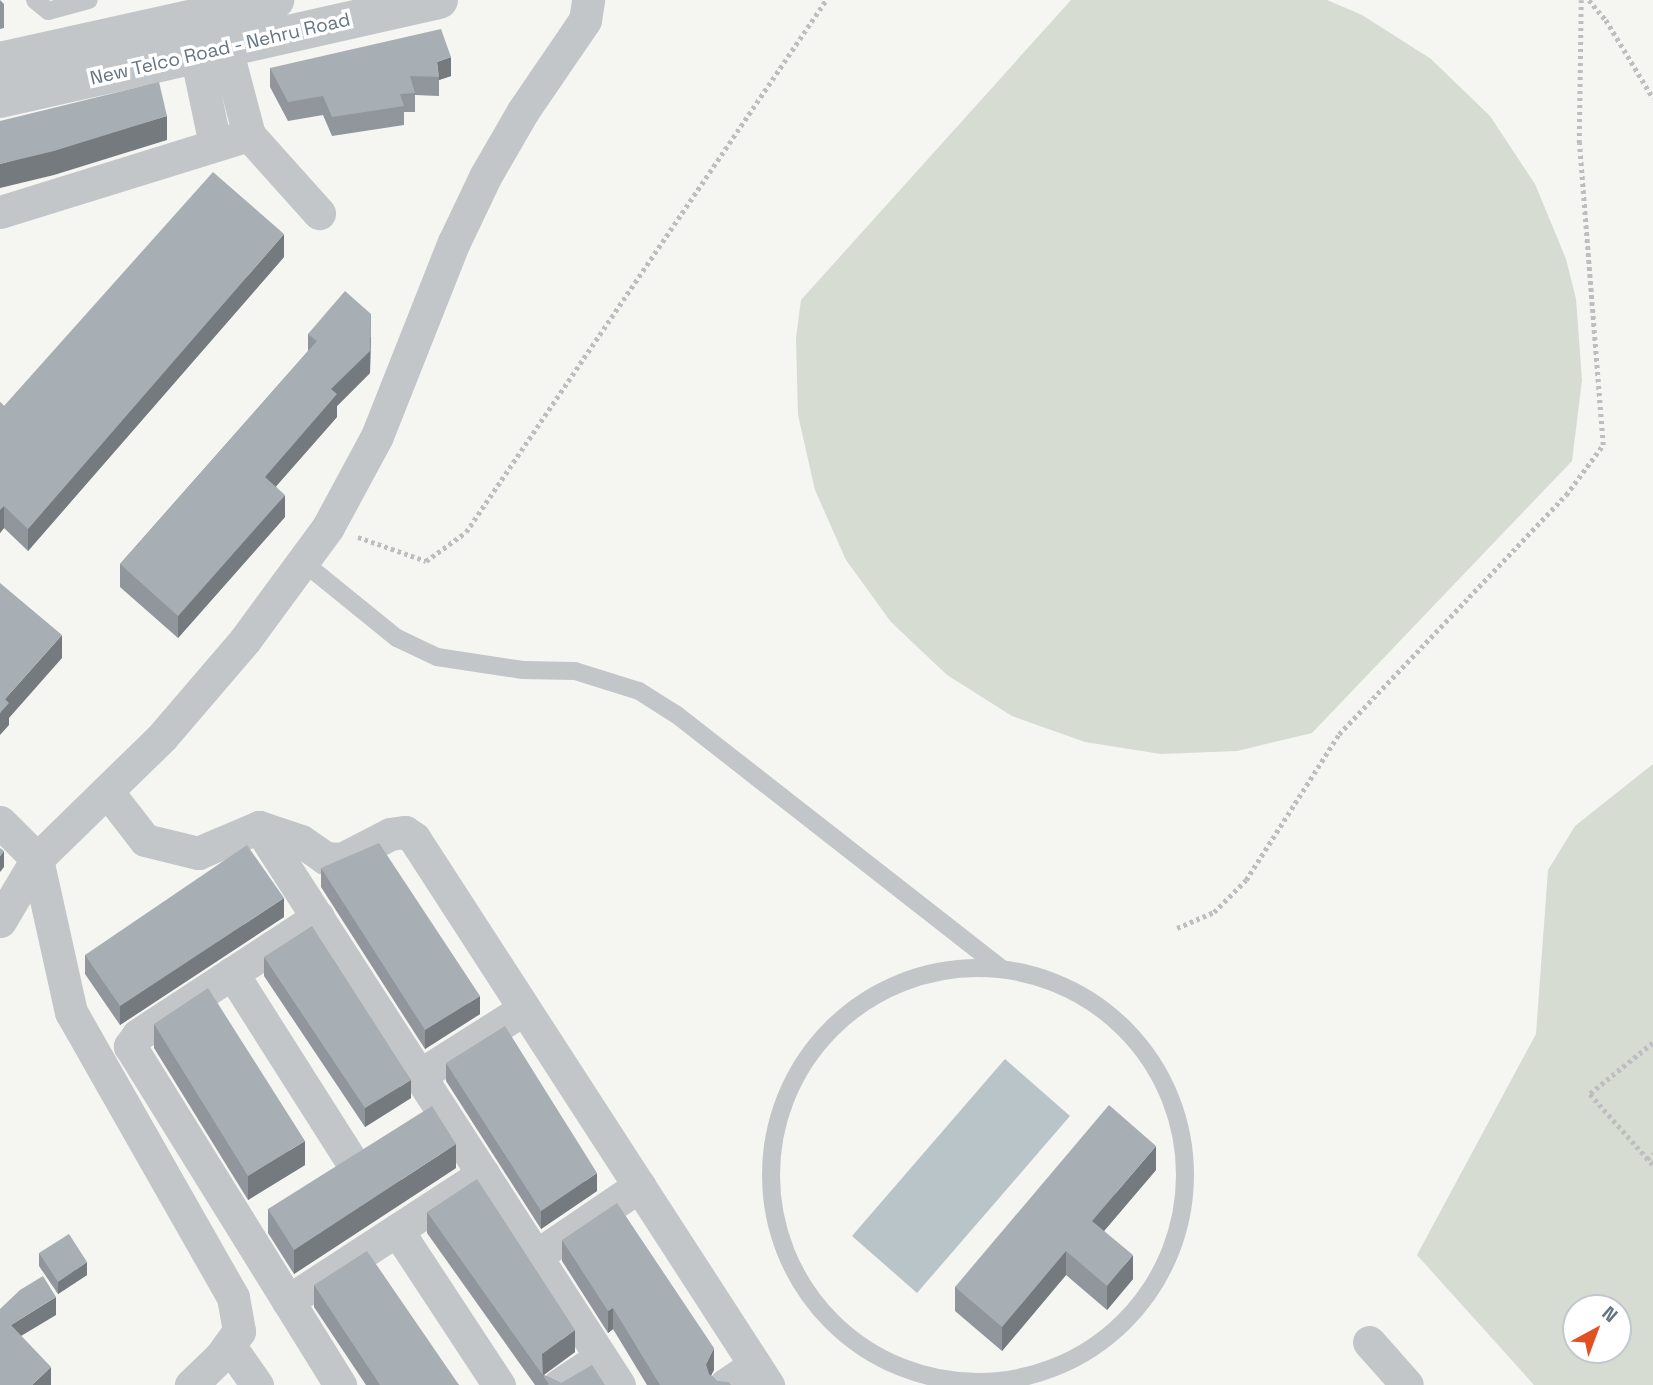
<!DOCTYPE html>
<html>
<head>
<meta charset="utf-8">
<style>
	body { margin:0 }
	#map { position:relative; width:1653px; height:1385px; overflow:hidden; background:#f5f5f1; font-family:"Space Grotesk",sans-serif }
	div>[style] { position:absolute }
	.green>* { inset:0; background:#d6dcd2 }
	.water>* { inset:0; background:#b9c4c8 }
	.path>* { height:4.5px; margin-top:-2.25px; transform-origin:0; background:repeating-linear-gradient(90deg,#bcbec0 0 3.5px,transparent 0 7px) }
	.service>* { height:18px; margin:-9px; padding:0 9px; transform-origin:9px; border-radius:9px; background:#c2c6c9 }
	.service>.ring { margin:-9px; padding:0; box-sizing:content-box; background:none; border:18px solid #c2c6c9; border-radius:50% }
	.minor>* { height:33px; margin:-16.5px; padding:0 16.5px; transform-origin:16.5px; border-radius:16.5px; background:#c2c6c9 }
	.tertiary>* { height:38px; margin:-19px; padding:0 19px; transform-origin:19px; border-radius:19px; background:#c2c6c9 }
	.wall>* { inset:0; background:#90969b }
	.shaded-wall>* { inset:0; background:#757a7e }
	.building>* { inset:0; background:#a7afb4 }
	span { translate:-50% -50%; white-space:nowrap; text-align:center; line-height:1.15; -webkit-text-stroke:7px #fff; paint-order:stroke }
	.street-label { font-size:19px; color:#647582 }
	.north { position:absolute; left:1562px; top:1294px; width:70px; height:70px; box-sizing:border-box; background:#fff; border:2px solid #c1c8cd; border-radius:50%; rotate:41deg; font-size:19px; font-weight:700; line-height:28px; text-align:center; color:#647582 }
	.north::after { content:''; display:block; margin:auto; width:24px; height:32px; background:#e24f23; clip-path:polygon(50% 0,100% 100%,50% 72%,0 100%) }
</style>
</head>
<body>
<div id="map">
	<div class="green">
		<div style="clip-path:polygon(1071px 0,1327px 0,1362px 15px,1431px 59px,1490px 116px,1535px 184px,1566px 259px,1576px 299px,1582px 380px,1572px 461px,1312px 733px,1237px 751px,1161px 754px,1085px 742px,1012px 716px,947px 675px,891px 622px,846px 560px,815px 490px,798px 415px,796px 338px,801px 300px)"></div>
		<div style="clip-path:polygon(evenodd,1653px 764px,1653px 1385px,1534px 1385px,1417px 1255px,1536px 1034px,1548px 870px,1575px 826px,1653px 764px,1618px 1308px,1618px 1350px,1576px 1350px,1576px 1308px,1618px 1308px)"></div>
	</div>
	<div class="water">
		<div style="clip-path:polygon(1005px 1059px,1070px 1116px,917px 1293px,852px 1236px)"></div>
	</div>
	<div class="path">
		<div style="left:1589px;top:0;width:26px;rotate:50deg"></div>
		<div style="left:1606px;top:20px;width:91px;rotate:58.9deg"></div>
		<div style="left:358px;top:537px;width:72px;rotate:19.4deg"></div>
		<div style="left:426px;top:561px;width:49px;rotate:-35.9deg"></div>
		<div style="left:466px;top:532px;width:642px;rotate:-55.91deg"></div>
		<div style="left:1177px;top:928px;width:40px;rotate:-23.4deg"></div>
		<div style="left:1214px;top:912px;width:45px;rotate:-45deg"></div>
		<div style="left:1246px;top:880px;width:173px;rotate:-57.5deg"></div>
		<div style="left:1339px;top:734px;width:330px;rotate:-46.5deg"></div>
		<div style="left:1566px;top:495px;width:62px;rotate:-53.5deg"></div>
		<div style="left:1603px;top:445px;width:303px;rotate:-94.5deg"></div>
		<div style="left:1579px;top:143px;width:143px;rotate:-89.2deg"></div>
		<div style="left:1653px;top:1043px;width:81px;rotate:141deg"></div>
		<div style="left:1590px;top:1094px;width:95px;rotate:48.4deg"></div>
		<div style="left:1647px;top:1159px;width:8px;rotate:-40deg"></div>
	</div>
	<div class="service">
		<div style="left:35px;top:0;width:17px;rotate:40deg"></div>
		<div style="left:48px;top:11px;width:42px;rotate:-15deg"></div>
		<div style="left:303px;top:562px;width:121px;rotate:39deg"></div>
		<div style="left:397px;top:638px;width:44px;rotate:25.4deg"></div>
		<div style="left:437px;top:657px;width:87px;rotate:8.6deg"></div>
		<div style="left:523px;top:670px;width:52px;rotate:1.1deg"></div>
		<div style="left:575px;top:671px;width:67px;rotate:17.4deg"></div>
		<div style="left:639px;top:691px;width:45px;rotate:32.3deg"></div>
		<div style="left:677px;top:715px;width:411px;rotate:38deg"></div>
		<div class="ring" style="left:771px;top:968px;width:396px;height:396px"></div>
	</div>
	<div class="minor">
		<div style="left:226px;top:48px;width:90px;rotate:75.2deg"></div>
		<div style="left:249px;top:135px;width:105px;rotate:48.1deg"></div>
		<div style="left:196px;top:54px;width:92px;rotate:78.1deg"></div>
		<div style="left:0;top:212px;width:261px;rotate:-17.2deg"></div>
		<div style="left:107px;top:791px;width:62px;rotate:52.2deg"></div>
		<div style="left:145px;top:840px;width:55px;rotate:13.8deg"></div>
		<div style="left:198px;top:853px;width:66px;rotate:-23.1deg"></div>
		<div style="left:259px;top:827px;width:664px;rotate:57.17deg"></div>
		<div style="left:0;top:822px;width:52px;rotate:45deg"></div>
		<div style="left:37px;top:859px;width:157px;rotate:77.5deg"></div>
		<div style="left:71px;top:1012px;width:328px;rotate:60.4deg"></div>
		<div style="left:233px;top:1297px;width:35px;rotate:80deg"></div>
		<div style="left:239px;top:1331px;width:31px;rotate:126deg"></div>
		<div style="left:221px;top:1356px;width:42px;rotate:136deg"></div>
		<div style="left:259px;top:827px;width:44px;rotate:18.4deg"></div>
		<div style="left:301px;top:841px;width:29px;rotate:35deg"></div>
		<div style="left:325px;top:858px;width:17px;rotate:3deg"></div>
		<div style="left:342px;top:859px;width:54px;rotate:-27.5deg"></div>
		<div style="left:390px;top:834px;width:15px;rotate:-8deg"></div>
		<div style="left:405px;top:832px;width:11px;rotate:34deg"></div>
		<div style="left:414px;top:838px;width:652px;rotate:57.09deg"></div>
		<div style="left:318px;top:917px;width:215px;rotate:146.8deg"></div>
		<div style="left:138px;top:1035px;width:14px;rotate:126deg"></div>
		<div style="left:130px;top:1046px;width:399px;rotate:58.2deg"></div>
		<div style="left:0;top:921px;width:72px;rotate:-59.2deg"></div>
		<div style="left:37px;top:859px;width:175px;rotate:-44.3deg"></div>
		<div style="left:162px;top:737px;width:128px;rotate:-49.4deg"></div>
		<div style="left:245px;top:640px;width:140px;rotate:-53.7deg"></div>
		<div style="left:328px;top:527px;width:103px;rotate:-61.7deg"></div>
		<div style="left:377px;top:436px;width:209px;rotate:-68.4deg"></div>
		<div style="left:454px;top:242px;width:74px;rotate:-64.5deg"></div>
		<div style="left:486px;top:175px;width:74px;rotate:-60deg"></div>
		<div style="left:523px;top:111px;width:110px;rotate:-55.7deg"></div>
		<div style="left:585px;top:20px;width:20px;rotate:-81deg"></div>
		<div style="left:232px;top:973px;width:220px;rotate:57.6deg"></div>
		<div style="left:420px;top:1075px;width:123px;rotate:-32.4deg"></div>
		<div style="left:397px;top:1230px;width:186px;rotate:56.7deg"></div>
		<div style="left:536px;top:1256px;width:125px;rotate:-34.2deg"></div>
		<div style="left:288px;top:1301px;width:233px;rotate:-33.1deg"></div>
		<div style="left:1369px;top:1342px;width:57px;rotate:48.5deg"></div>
		<div style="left:229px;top:1345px;width:49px;rotate:55deg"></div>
		<div style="left:559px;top:1385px;width:50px;rotate:-33.7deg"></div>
		<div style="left:725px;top:1385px;width:36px;rotate:-34deg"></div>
	</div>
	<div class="tertiary">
		<div style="left:0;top:61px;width:282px;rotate:-12.5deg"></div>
		<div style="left:0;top:99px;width:450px;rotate:-12.7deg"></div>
	</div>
	<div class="wall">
		<div style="clip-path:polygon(0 0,4px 4px,4px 28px,0 29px)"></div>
		<div style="clip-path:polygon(270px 68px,451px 76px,439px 80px,439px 96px,415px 95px,415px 112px,404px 112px,404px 125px,332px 136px,323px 115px,288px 121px,270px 87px)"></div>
		<div style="clip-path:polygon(284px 257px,28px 551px,4px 528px,0 533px,0 402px,4px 406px)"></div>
		<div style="clip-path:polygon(308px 334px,371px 337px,370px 373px,337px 406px,337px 417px,276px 486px,285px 517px,178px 638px,120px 587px,120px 564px,308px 351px)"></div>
		<div style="clip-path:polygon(321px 868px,480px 1014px,425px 1049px,321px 887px)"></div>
		<div style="clip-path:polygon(284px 917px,120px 1025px,85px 974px,85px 955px)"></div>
		<div style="clip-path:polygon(264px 957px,411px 1098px,365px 1127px,264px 976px)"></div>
		<div style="clip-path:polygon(154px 1024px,305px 1165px,248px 1200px,154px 1048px)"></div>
		<div style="clip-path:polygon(446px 1063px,597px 1191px,541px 1229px,446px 1081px)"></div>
		<div style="clip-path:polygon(456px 1168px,294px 1274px,268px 1233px,268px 1209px)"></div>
		<div style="clip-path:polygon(1156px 1170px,1104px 1231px,1133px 1279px,1107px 1310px,1066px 1275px,1002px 1351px,955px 1311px,955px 1287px)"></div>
		<div style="clip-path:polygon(427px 1212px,575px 1352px,544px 1375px,561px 1383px,605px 1385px,535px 1385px,427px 1233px)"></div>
		<div style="clip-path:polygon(562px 1240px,714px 1370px,711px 1375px,717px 1381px,731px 1385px,647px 1385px,613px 1329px,608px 1333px,562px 1261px)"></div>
		<div style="clip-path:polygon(39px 1253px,87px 1275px,58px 1294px,39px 1266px)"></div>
		<div style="clip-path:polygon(314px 1285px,459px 1385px,366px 1385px,314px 1307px)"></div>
	</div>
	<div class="shaded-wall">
		<div style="clip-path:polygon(451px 57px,451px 76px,439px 80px,437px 62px)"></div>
		<div style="clip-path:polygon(167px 116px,167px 140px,54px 175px,0 188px,0 164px)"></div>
		<div style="clip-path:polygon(284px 234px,284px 257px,28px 551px,28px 529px)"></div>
		<div style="clip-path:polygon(371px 314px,370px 373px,337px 406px,337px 417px,265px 499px,265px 477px)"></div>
		<div style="clip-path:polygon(285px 495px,285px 517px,178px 638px,178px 616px)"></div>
		<div style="clip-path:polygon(4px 506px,4px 528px,0 533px,0 510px)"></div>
		<div style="clip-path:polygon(62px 635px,62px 658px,9px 718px,9px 725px,0 735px,0 713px,5px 699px)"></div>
		<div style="clip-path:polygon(4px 851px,4px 867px,0 872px,0 856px)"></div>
		<div style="clip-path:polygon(284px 898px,284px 917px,120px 1025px,120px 1006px)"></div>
		<div style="clip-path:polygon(480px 996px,480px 1014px,425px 1049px,425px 1030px)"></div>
		<div style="clip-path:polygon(411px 1080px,411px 1098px,365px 1127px,365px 1108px)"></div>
		<div style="clip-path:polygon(305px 1141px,305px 1165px,248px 1200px,248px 1176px)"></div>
		<div style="clip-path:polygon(456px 1144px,456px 1168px,294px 1274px,294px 1250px)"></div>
		<div style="clip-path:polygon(1156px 1146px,1156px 1170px,1092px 1245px,1092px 1221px)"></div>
		<div style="clip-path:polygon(597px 1173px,597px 1191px,541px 1229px,541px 1211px)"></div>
		<div style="clip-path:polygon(1066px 1251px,1066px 1275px,1002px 1351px,1002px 1327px)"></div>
		<div style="clip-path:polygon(1133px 1255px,1133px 1279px,1107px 1310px,1107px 1286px)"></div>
		<div style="clip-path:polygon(87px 1262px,87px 1275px,58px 1294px,58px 1282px)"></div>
		<div style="clip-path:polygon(56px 1297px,56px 1315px,11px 1342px,11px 1325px)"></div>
		<div style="clip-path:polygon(613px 1308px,613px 1329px,608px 1333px,608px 1311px)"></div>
		<div style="clip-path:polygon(575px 1330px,575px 1352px,542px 1376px,542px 1354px)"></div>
		<div style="clip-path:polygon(714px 1348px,714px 1370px,706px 1385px,706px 1364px)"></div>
		<div style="clip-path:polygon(51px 1367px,51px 1385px,32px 1385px)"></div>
	</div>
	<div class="building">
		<div style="clip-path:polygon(441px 29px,451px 57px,437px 62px,439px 77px,410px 76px,415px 93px,400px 94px,404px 106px,332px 117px,323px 96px,288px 102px,270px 68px)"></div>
		<div style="clip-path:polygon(159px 82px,167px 116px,54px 151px,0 164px,0 121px)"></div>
		<div style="clip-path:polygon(213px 172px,284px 234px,28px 529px,4px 506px,0 510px,0 402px,4px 406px)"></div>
		<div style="clip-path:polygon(345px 291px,371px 314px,370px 351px,331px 389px,337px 394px,265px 477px,285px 495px,178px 616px,120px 564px,317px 341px,308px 334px)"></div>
		<div style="clip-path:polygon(0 583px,62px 635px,5px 699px,9px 703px,0 713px)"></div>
		<div style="clip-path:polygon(379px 843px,480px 996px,425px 1030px,321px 868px)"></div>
		<div style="clip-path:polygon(247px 845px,284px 898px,120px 1006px,85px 955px)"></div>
		<div style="clip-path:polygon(0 848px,4px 851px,0 856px)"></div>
		<div style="clip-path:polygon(312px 926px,411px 1080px,365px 1108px,264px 957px)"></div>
		<div style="clip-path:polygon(208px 988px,305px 1141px,248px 1176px,154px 1024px)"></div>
		<div style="clip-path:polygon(505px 1026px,597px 1173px,541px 1211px,446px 1063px)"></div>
		<div style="clip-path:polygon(1109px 1105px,1156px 1146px,1092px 1221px,1133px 1255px,1107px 1286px,1066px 1251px,1002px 1327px,955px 1287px)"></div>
		<div style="clip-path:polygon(432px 1106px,456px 1144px,294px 1250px,268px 1209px)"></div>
		<div style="clip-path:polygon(477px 1179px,575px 1330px,542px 1354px,543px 1375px,561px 1383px,592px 1365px,605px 1385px,547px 1385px,549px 1384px,427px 1212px)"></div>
		<div style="clip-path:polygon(617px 1203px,714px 1348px,706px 1364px,709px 1374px,717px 1381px,729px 1382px,731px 1385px,660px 1385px,613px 1308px,608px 1311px,562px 1240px)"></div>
		<div style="clip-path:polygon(69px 1234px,87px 1262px,58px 1282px,39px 1253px)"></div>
		<div style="clip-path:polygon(367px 1251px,459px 1385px,380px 1385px,314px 1285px)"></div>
		<div style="clip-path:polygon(43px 1276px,56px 1297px,11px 1325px,51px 1367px,32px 1385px,0 1385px,0 1309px,20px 1290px)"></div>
	</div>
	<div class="street-label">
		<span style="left:220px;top:49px;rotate:-13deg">New Telco Road - Nehru Road</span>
	</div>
	<div class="north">N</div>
</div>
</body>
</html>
